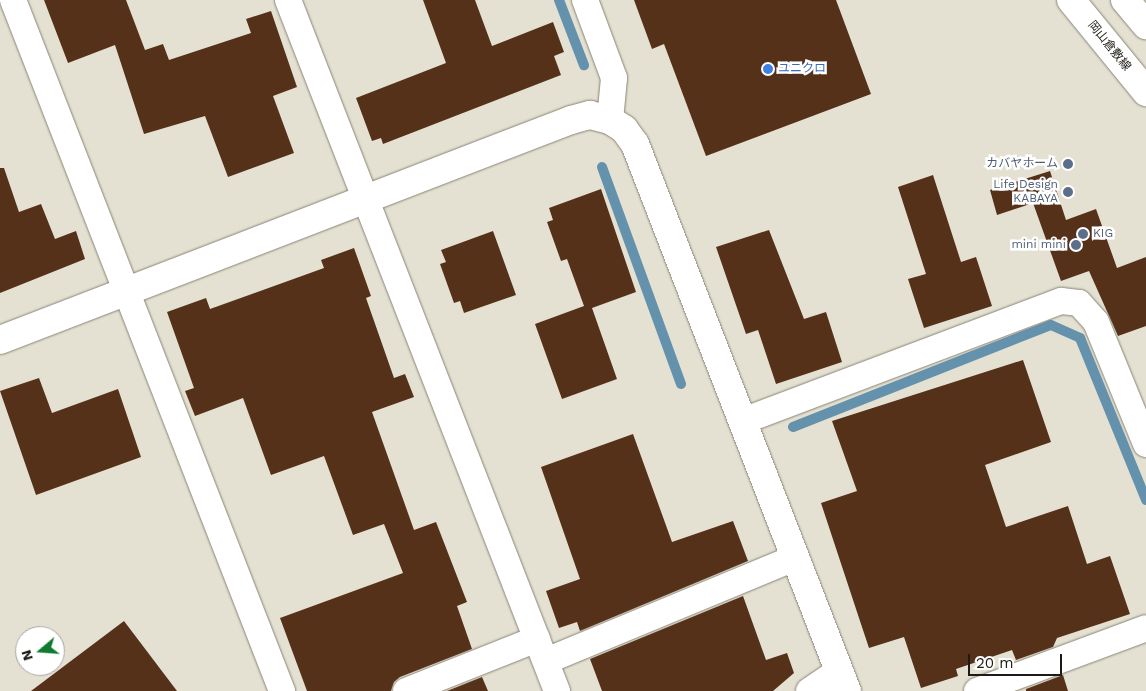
<!DOCTYPE html>
<html>
<head>
<meta charset="utf-8">
<style>
	body { margin:0 }
	#map { position:relative; width:1146px; height:691px; overflow:hidden; background:#e5e1d2; font-family:"Work Sans","Noto Sans JP",sans-serif }
	div>[style] { position:absolute }
	.stream>* { height:10px; margin:-5px; padding:0 5px; transform-origin:5px; border-radius:5px; background:#6492ad }
	.building>* { inset:0; background:#563119 }
	.roads { filter:drop-shadow(0 0 1px #888477) drop-shadow(0 0 1px #888477) }
	.minor>* { height:26px; margin:-13px; padding:0 13px; transform-origin:13px; border-radius:13px; background:#fff }
	.tertiary>* { height:28px; margin:-14px; padding:0 14px; transform-origin:14px; border-radius:14px; background:#fff }
	.secondary>* { height:28px; margin:-14px; padding:0 14px; transform-origin:14px; border-radius:14px; background:#fff }
	.dots>* { width:14px; height:14px; translate:-50% -50%; box-sizing:border-box; border:2px solid #fff; border-radius:50% }
	span { translate:-50% -50%; white-space:nowrap; text-align:center; line-height:1.15; -webkit-text-stroke:5px #fff; paint-order:stroke }
	.street-label { font-size:12px; color:#1d1b16 }
	.shop-label { font-size:12px; color:#366cbe }
	.left { translate:0 -50%; text-align:left }
	.service-label { font-size:12px; color:#4e5e75 }
	.right { translate:-100% -50%; text-align:right }
	.north { position:absolute; left:15px; top:626px; width:50px; height:50px; box-sizing:border-box; background:#fff; border:1px solid #a5a4a2; border-radius:50%; rotate:252deg; font-size:14px; font-weight:700; line-height:20px; text-align:center; color:#1d1b16 }
	.north::after { content:''; display:block; margin:auto; width:18px; height:22px; background:#0f7b30; clip-path:polygon(50% 0,100% 100%,50% 72%,0 100%) }
	.scale { position:absolute; left:968px; top:654px; width:94px; height:22px; box-sizing:border-box; border:2px solid #1d1b16; border-top:0; padding-left:6px; font-size:15px; line-height:18px; white-space:nowrap; color:#1d1b16; -webkit-text-stroke:4px #fff; paint-order:stroke }
</style>
</head>
<body>
<div id="map">
	<div class="stream">
		<div style="left:559px;top:0;width:70px;rotate:69deg"></div>
		<div style="left:602px;top:167px;width:231px;rotate:70deg"></div>
		<div style="left:793px;top:427px;width:277px;rotate:-21.6deg"></div>
		<div style="left:1051px;top:325px;width:32px;rotate:24deg"></div>
		<div style="left:1080px;top:338px;width:175px;rotate:67.8deg"></div>
	</div>
	<div class="building">
		<div style="clip-path:polygon(44px 0,126px 0,145px 50px,163px 44px,169px 60px,251px 33px,246px 19px,271px 11px,297px 87px,273px 96px,294px 153px,228px 177px,205px 116px,144px 134px,115px 45px,68px 63px)"></div>
		<div style="clip-path:polygon(423px 0,475px 0,492px 46px,553px 22px,564px 52px,554px 56px,561px 75px,383px 144px,381px 138px,372px 141px,356px 98px,446px 63px)"></div>
		<div style="clip-path:polygon(634px 0,836px 0,871px 94px,706px 156px,664px 44px,652px 49px)"></div>
		<div style="clip-path:polygon(0 168px,4px 168px,19px 212px,41px 204px,55px 239px,76px 231px,85px 259px,0 293px)"></div>
		<div style="clip-path:polygon(1050px 171px,1066px 220px,1096px 209px,1117px 268px,1146px 257px,1146px 326px,1118px 336px,1089px 271px,1061px 281px,1033px 203px,997px 215px,990px 190px)"></div>
		<div style="clip-path:polygon(933px 175px,961px 262px,976px 257px,992px 306px,924px 328px,908px 279px,926px 274px,898px 187px)"></div>
		<div style="clip-path:polygon(601px 189px,636px 292px,592px 308px,617px 379px,562px 399px,535px 324px,584px 306px,567px 259px,561px 261px,547px 222px,553px 220px,549px 208px)"></div>
		<div style="clip-path:polygon(769px 230px,804px 319px,826px 312px,842px 362px,776px 384px,758px 330px,746px 334px,716px 247px)"></div>
		<div style="clip-path:polygon(493px 231px,516px 295px,464px 313px,460px 301px,454px 303px,440px 264px,446px 262px,441px 250px)"></div>
		<div style="clip-path:polygon(354px 248px,371px 296px,366px 298px,394px 378px,405px 374px,414px 397px,372px 412px,414px 530px,436px 522px,467px 602px,457px 606px,472px 649px,400px 677px,394px 682px,391px 691px,307px 691px,280px 618px,403px 573px,384px 524px,353px 535px,324px 456px,271px 475px,243px 398px,195px 416px,185px 391px,194px 388px,167px 312px,206px 298px,210px 309px,324px 268px,321px 260px)"></div>
		<div style="clip-path:polygon(1023px 360px,1051px 442px,985px 465px,1006px 527px,1068px 506px,1087px 564px,1110px 556px,1130px 614px,1057px 638px,1053px 647px,1016px 660px,1012px 650px,956px 669px,958px 676px,921px 688px,904px 637px,869px 648px,859px 618px,821px 503px,857px 491px,832px 421px)"></div>
		<div style="clip-path:polygon(39px 378px,52px 413px,118px 389px,141px 457px,36px 495px,0 391px)"></div>
		<div style="clip-path:polygon(633px 434px,672px 542px,733px 521px,748px 561px,580px 631px,577px 622px,559px 628px,546px 591px,580px 579px,541px 467px)"></div>
		<div style="clip-path:polygon(743px 596px,766px 660px,787px 653px,794px 673px,773px 691px,602px 691px,590px 659px)"></div>
		<div style="clip-path:polygon(124px 621px,177px 691px,31px 691px)"></div>
		<div style="clip-path:polygon(1063px 675px,1068px 691px,1026px 691px,1026px 689px)"></div>
		<div style="clip-path:polygon(482px 677px,488px 691px,447px 691px)"></div>
	</div>
	<div class="roads">
		<div class="minor">
			<div style="left:13px;top:0;width:742px;rotate:68.73deg"></div>
			<div style="left:288px;top:0;width:742px;rotate:68.73deg"></div>
			<div style="left:585px;top:0;width:83px;rotate:69.6deg"></div>
			<div style="left:614px;top:78px;width:42px;rotate:95.4deg"></div>
			<div style="left:743px;top:421px;width:340px;rotate:-20.7deg"></div>
			<div style="left:1061px;top:301px;width:18px;rotate:6deg"></div>
			<div style="left:1079px;top:303px;width:25px;rotate:48deg"></div>
			<div style="left:1096px;top:322px;width:132px;rotate:67.7deg"></div>
			<div style="left:546px;top:661px;width:269px;rotate:-22.5deg"></div>
			<div style="left:406px;top:691px;width:141px;rotate:-21.7deg"></div>
			<div style="left:809px;top:691px;width:36px;rotate:-34deg"></div>
			<div style="left:977px;top:691px;width:180px;rotate:-20.4deg"></div>
		</div>
		<div class="tertiary">
			<div style="left:0;top:340px;width:612px;rotate:-21.07deg"></div>
			<div style="left:571px;top:120px;width:20px;rotate:-15deg"></div>
			<div style="left:590px;top:115px;width:21px;rotate:14deg"></div>
			<div style="left:610px;top:120px;width:17px;rotate:33deg"></div>
			<div style="left:624px;top:129px;width:19px;rotate:54deg"></div>
			<div style="left:635px;top:144px;width:587px;rotate:68.82deg"></div>
		</div>
		<div class="secondary">
			<div style="left:1071px;top:0;width:119px;rotate:50.8deg"></div>
			<div style="left:1125px;top:0;width:33px;rotate:50deg"></div>
		</div>
	</div>
	<div class="dots">
		<div style="left:768px;top:69px;background:#3f7fe0"></div>
		<div style="left:1068px;top:164px;background:#5c6f8a"></div>
		<div style="left:1068px;top:192px;background:#5c6f8a"></div>
		<div style="left:1083px;top:234px;background:#5c6f8a"></div>
		<div style="left:1076px;top:245px;background:#5c6f8a"></div>
	</div>
	<div class="street-label">
		<span style="left:1109px;top:46px;rotate:51deg">岡山倉敷線</span>
	</div>
	<div class="shop-label">
		<span class="left" style="left:778px;top:69px">ユニクロ</span>
	</div>
	<div class="service-label">
		<span class="right" style="left:1058px;top:164px">カバヤホーム</span>
		<span class="right" style="left:1058px;top:192px">Life Design<br>KABAYA</span>
		<span class="left" style="left:1093px;top:234px">KIG</span>
		<span class="right" style="left:1066px;top:245px">mini mini</span>
	</div>
	<div class="north">N</div>
	<div class="scale">20 m</div>
</div>
</body>
</html>
